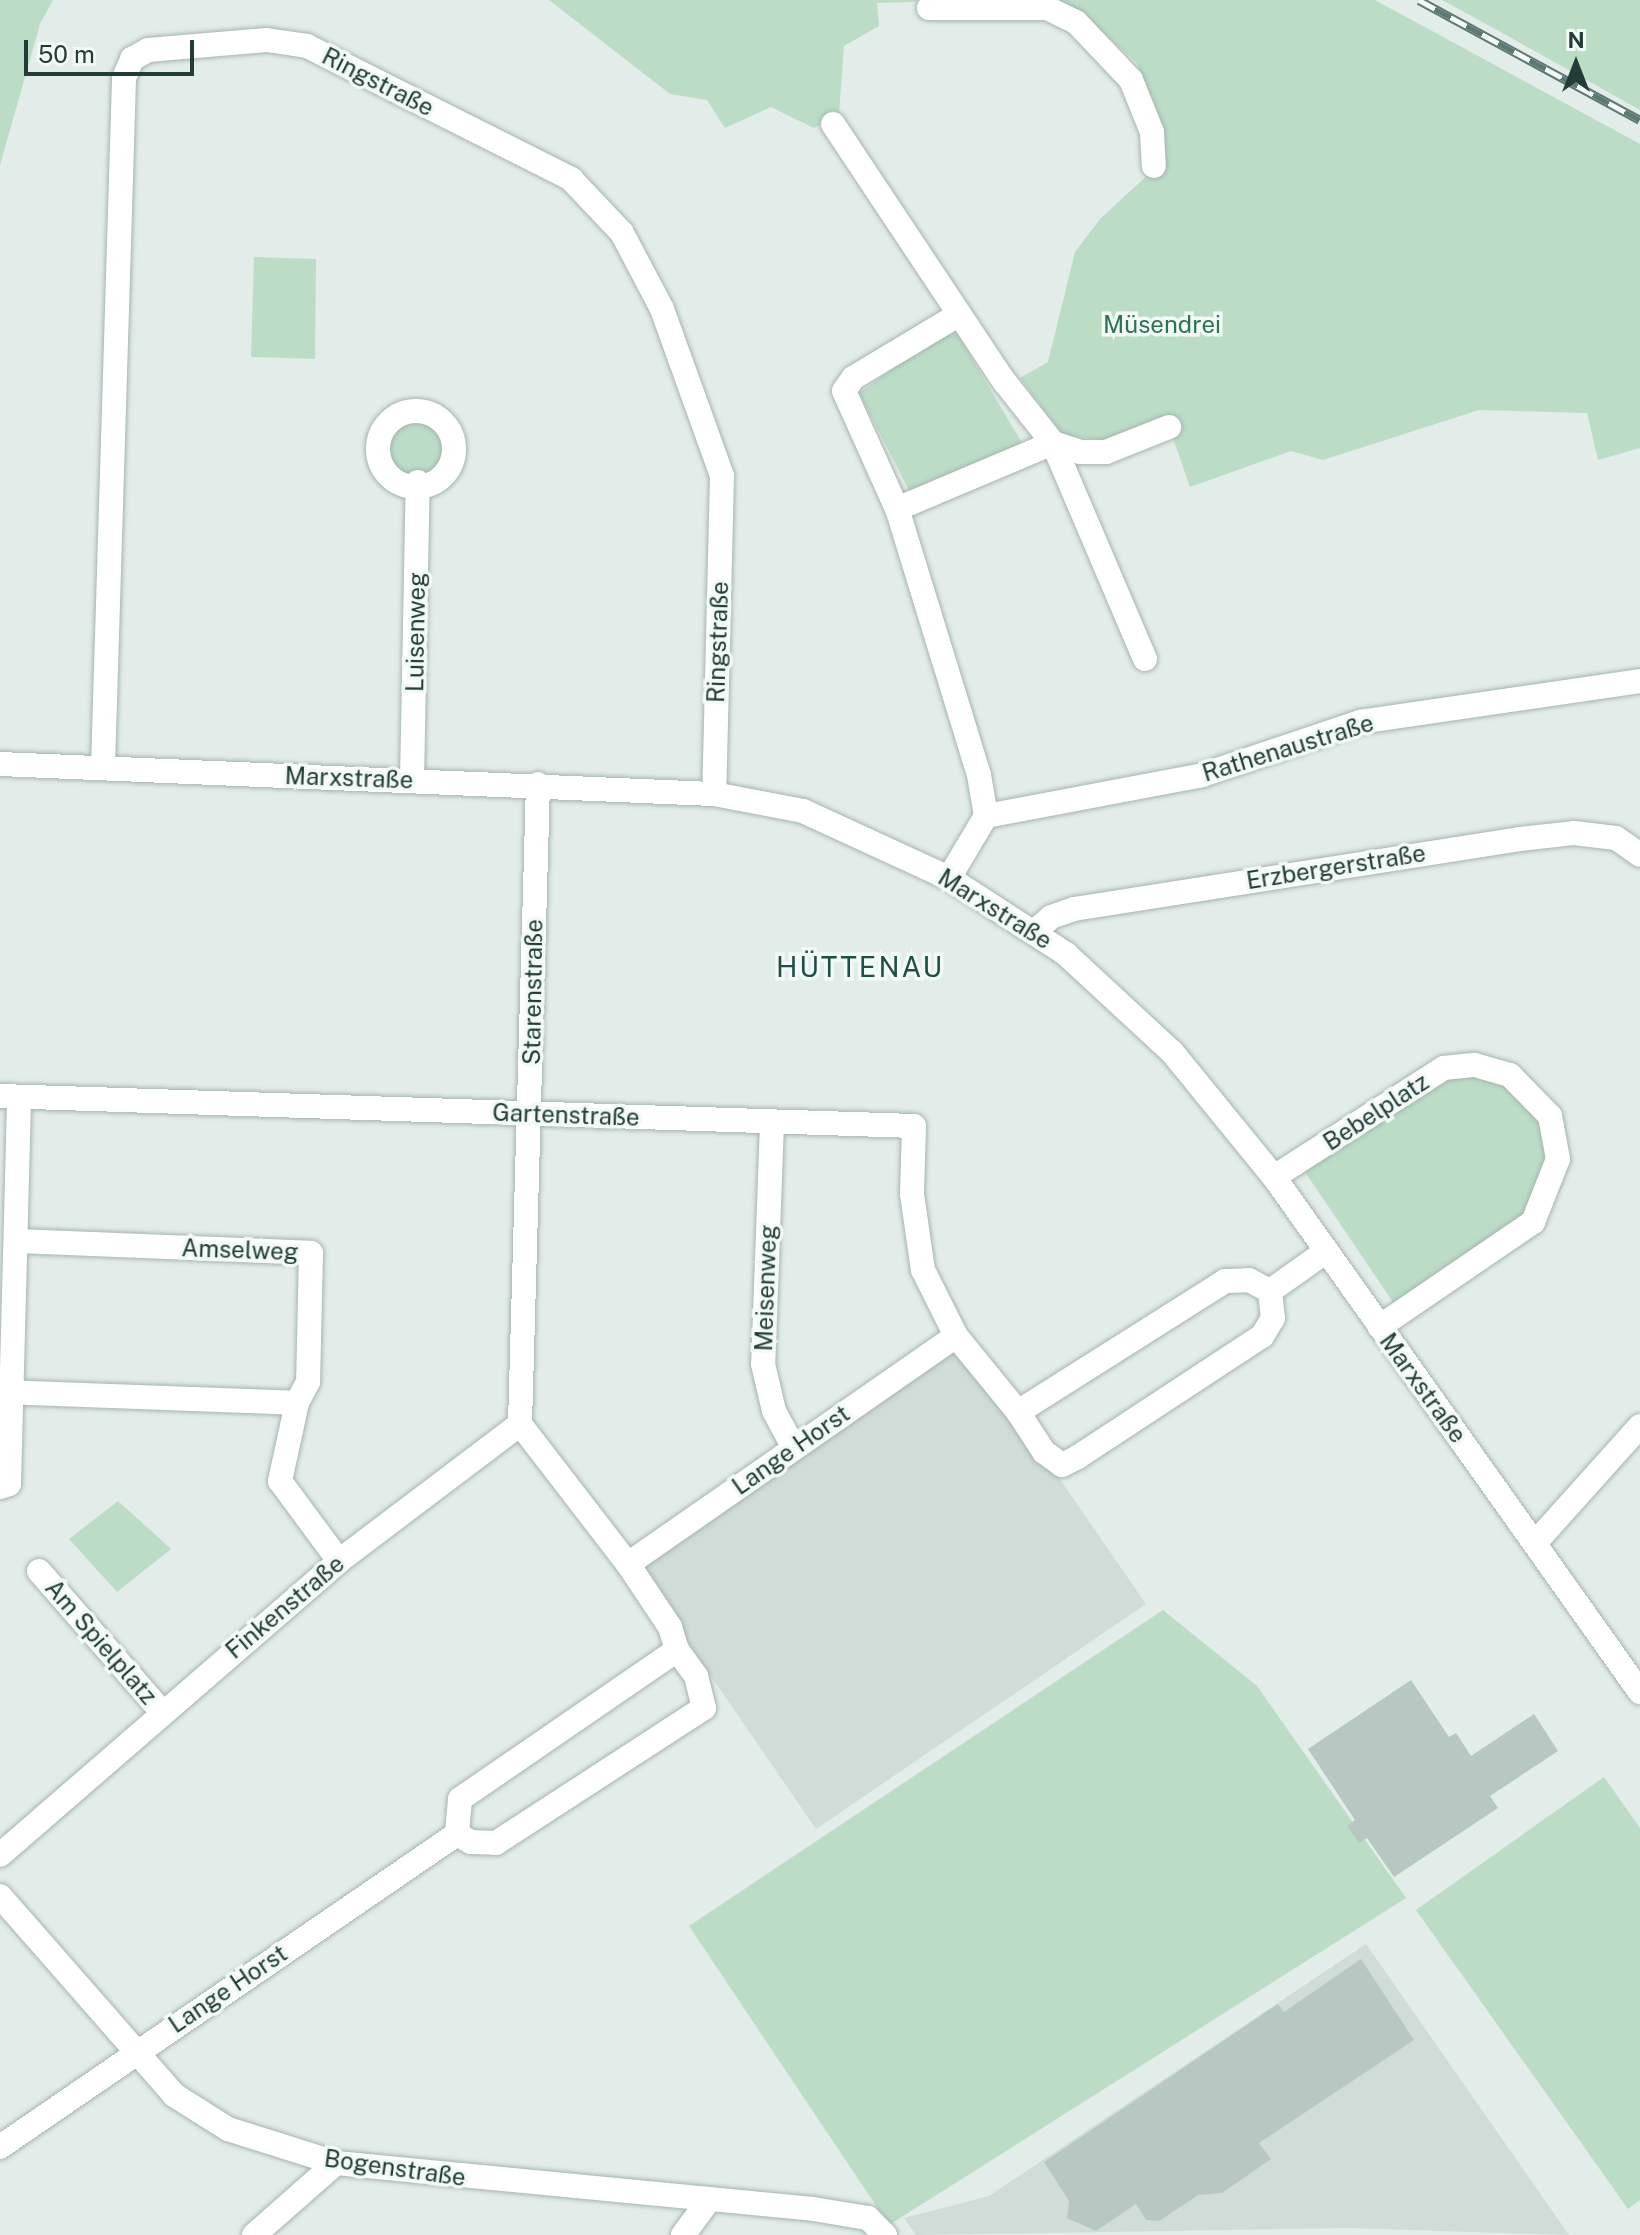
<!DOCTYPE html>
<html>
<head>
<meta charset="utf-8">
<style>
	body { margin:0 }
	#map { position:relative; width:1640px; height:2235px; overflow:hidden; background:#e2ece8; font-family:"Public Sans",sans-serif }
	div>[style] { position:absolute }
	.built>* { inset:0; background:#d0dcd7 }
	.green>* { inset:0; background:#bbddc6 }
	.round { border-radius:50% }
	.building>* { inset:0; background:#b7c7c1 }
	.roads { filter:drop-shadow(0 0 2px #a5b4af) drop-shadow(0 0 2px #a5b4af) }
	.minor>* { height:24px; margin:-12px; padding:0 12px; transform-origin:12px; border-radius:12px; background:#fff }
	.minor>.ring { margin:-12px; padding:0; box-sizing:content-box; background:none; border:24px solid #fff; border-radius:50% }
	.tertiary>* { height:24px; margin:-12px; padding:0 12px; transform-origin:12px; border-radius:12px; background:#fff }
	.rail>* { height:9px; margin-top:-4.5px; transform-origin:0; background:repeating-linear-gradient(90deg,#f2f9f6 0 18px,#5c7973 0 36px); box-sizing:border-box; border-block:2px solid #5c7973 }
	span { translate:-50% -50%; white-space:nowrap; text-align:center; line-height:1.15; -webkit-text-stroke:7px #f2f9f6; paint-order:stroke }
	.street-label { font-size:24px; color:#223d37 }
	.park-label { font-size:24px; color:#2c744d }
	.quarter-label { font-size:28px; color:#1e4f46; letter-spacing:2px }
	.north { position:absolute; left:1536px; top:24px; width:80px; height:80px; -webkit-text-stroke:6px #f2f9f6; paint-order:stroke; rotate:0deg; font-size:22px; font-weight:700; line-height:32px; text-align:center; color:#223d37 }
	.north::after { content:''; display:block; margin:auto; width:28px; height:36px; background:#223d37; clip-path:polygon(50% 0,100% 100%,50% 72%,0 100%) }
	.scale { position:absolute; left:24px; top:40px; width:170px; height:36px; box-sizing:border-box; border:4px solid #223d37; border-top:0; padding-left:10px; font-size:24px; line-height:28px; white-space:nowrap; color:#223d37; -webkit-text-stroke:6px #f2f9f6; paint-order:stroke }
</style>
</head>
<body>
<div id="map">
	<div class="built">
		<div style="clip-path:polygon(966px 1343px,1146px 1604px,816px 1829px,637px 1568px)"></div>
		<div style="clip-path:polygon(1366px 1944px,1569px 2235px,1349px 2228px,916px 2235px,904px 2218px,989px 2196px)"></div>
	</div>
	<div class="green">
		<div style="clip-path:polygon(0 0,53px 0,40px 24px,0 165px)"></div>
		<div style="clip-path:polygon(549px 0,970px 0,877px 3px,879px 26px,844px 46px,839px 113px,814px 128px,771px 107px,725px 128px,707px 100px,670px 94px)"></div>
		<div style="clip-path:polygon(1041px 0,1375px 0,1640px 144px,1640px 448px,1598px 460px,1587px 413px,1479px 410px,1323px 460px,1291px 451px,1190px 487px,1169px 427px,1112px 441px,1063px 435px,1020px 378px,1048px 362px,1075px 252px,1100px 219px,1166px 158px,1154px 103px,1136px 62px,1086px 17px)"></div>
		<div style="clip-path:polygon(1442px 0,1640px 0,1640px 110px,1497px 30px)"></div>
		<div style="clip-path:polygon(254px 257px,316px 259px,315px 359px,251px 357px)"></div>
		<div style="clip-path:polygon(957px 333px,1022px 443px,911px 494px,859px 393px,935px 338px)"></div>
		<div class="round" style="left:389px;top:420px;width:56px;height:56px"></div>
		<div style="clip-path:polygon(1446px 1072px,1507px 1082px,1541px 1117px,1551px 1168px,1524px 1219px,1397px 1308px,1303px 1169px)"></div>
		<div style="clip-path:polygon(118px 1501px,171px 1549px,117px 1592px,69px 1539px)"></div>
		<div style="clip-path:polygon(1163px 1610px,1257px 1686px,1406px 1898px,889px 2225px,689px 1926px)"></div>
		<div style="clip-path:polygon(1604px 1777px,1640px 1828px,1640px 2200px,1628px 2209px,1416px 1910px)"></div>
	</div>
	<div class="building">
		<div style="clip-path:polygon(1411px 1680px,1449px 1737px,1456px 1733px,1471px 1756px,1534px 1714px,1558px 1751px,1490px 1796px,1498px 1808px,1394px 1877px,1367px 1838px,1359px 1843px,1347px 1826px,1355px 1820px,1308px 1749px)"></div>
		<div style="clip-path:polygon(1361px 1959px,1414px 2040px,1259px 2143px,1271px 2159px,1222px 2193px,1198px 2195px,1159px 2221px,1146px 2220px,1136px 2204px,1096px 2231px,1067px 2218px,1069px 2201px,1044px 2162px,1278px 2004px,1284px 2012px)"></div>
	</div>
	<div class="roads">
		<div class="minor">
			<div style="left:929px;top:8px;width:118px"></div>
			<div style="left:1047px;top:8px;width:32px;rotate:26deg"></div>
			<div style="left:1076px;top:22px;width:80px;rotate:46.5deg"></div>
			<div style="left:1131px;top:80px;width:56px;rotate:68deg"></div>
			<div style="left:1152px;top:132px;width:34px;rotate:87deg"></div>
			<div style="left:833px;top:124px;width:309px;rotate:56.4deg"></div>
			<div style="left:1004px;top:381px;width:79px;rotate:51.7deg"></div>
			<div style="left:1053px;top:443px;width:169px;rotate:157.1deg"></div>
			<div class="ring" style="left:378px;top:411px;width:52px;height:52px"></div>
			<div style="left:1145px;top:659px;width:235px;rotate:-113.1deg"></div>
			<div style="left:1053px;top:443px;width:28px;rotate:18deg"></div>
			<div style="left:1080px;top:452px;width:26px"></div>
			<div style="left:1106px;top:452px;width:68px;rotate:-21.6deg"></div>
			<div style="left:103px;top:767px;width:689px;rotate:-88.25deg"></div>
			<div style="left:124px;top:78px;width:21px;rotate:-67deg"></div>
			<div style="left:132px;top:59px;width:18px;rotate:-29deg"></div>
			<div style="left:148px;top:50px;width:119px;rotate:-4.8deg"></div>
			<div style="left:267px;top:40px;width:40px;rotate:8.5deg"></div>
			<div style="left:307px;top:46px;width:296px;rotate:26.7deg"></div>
			<div style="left:571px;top:179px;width:74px;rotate:46.6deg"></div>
			<div style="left:622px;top:233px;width:86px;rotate:62.2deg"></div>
			<div style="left:662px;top:309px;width:177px;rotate:70.2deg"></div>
			<div style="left:722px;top:476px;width:318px;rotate:91.4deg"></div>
			<div style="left:412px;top:781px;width:299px;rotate:-88.9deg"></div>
			<div style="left:986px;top:816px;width:220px;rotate:-10.7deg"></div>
			<div style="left:1202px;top:775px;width:167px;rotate:-18.5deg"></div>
			<div style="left:1360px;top:722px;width:283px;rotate:-8.3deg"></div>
			<div style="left:949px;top:878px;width:72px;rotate:-59.2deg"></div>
			<div style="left:986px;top:816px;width:42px;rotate:-99.7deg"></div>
			<div style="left:979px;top:775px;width:278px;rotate:-107.1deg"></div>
			<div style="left:897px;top:509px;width:129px;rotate:-114.2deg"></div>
			<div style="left:844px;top:391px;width:16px;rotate:-55deg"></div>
			<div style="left:853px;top:378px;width:122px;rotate:-31deg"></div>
			<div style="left:1034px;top:932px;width:23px;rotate:-41deg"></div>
			<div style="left:1051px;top:917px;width:24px;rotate:-19deg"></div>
			<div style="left:1074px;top:909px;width:451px;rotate:-8.9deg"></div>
			<div style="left:1520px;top:839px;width:54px;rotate:-6.3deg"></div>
			<div style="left:1574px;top:833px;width:42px;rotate:6.8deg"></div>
			<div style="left:1616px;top:838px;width:29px;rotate:35deg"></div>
			<div style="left:0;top:1096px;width:914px;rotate:1.88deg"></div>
			<div style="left:914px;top:1126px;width:68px;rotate:91.7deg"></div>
			<div style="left:912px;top:1194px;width:77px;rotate:81.8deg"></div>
			<div style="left:923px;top:1270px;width:74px;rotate:63.4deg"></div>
			<div style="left:956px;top:1336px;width:98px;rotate:50.8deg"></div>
			<div style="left:772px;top:1123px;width:241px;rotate:92.1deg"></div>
			<div style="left:763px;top:1364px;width:48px;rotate:76.8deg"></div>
			<div style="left:774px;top:1411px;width:42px;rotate:61.6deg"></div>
			<div style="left:1274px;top:1177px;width:202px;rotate:-32.7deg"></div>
			<div style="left:1444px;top:1068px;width:31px;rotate:-6deg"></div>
			<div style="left:1475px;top:1065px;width:36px;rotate:16deg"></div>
			<div style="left:1510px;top:1075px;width:57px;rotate:45.7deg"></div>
			<div style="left:1550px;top:1116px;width:44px;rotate:79.5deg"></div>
			<div style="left:1558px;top:1159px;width:68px;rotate:111.6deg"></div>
			<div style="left:1533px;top:1222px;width:186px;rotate:145.7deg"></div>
			<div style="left:17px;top:1241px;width:294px;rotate:2.3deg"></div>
			<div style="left:311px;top:1253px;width:129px;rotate:91.3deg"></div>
			<div style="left:308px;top:1382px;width:24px;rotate:118deg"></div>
			<div style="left:1249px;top:1280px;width:24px;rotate:28deg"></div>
			<div style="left:1270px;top:1291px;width:27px;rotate:84deg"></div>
			<div style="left:1273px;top:1318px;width:21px;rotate:121deg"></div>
			<div style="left:1262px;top:1336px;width:220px;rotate:146.7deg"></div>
			<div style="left:1078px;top:1457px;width:18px;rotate:153deg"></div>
			<div style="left:1062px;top:1465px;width:22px;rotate:-144deg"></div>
			<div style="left:1044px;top:1452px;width:48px;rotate:-123deg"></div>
			<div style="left:1018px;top:1412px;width:245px;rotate:-32.3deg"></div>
			<div style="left:1225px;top:1281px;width:24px;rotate:-2deg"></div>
			<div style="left:1270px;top:1291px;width:67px;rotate:-35.3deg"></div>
			<div style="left:0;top:1392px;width:297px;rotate:2.1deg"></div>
			<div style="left:297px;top:1403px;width:80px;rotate:102.3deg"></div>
			<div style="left:280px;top:1481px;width:99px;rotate:53.6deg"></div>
			<div style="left:520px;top:1424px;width:177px;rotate:52.4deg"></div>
			<div style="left:628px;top:1564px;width:76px;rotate:56.3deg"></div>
			<div style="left:670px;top:1627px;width:24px;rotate:73deg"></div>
			<div style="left:677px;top:1650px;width:263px;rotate:145.5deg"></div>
			<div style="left:460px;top:1799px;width:35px;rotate:95deg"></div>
			<div style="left:457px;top:1834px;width:16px;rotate:30deg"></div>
			<div style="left:471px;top:1842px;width:25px;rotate:2deg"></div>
			<div style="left:496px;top:1843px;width:248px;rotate:-33deg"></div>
			<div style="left:704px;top:1708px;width:33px;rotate:-104deg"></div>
			<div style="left:696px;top:1676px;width:32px;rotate:-126deg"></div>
			<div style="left:0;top:1487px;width:9px;rotate:-18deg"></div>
			<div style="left:9px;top:1484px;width:387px;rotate:-88.5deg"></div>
			<div style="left:1535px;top:1543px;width:157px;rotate:-48.1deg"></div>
			<div style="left:628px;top:1564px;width:399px;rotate:-34.8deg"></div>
			<div style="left:39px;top:1571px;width:187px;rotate:48.9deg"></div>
			<div style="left:0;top:1855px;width:449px;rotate:-40.9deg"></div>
			<div style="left:339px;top:1561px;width:227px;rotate:-37.1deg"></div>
			<div style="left:520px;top:1424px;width:640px;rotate:-88.39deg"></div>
			<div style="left:0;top:1896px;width:264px;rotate:48.8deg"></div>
			<div style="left:174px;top:2095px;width:64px;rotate:32.2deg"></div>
			<div style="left:228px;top:2129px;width:113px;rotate:17.5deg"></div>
			<div style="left:336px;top:2163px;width:479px;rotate:5.5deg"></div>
			<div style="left:813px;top:2209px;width:56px;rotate:9.3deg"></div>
			<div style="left:868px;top:2218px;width:24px;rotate:45deg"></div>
			<div style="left:0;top:2147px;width:554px;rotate:-34.41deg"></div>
			<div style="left:254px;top:2235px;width:109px;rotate:-41.3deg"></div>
			<div style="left:683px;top:2235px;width:44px;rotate:-53.4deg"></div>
		</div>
		<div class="tertiary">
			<div style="left:0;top:764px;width:715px;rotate:2.41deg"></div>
			<div style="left:714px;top:794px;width:91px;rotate:10.8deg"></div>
			<div style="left:803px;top:811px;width:161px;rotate:24.7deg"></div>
			<div style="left:949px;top:878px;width:140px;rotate:33deg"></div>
			<div style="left:1066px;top:954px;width:144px;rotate:42.8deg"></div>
			<div style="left:1172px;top:1052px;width:161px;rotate:50.8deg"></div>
			<div style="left:1274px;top:1177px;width:632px;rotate:54.6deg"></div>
		</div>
	</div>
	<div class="rail">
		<div style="left:1419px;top:0;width:251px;rotate:28.5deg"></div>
	</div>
	<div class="street-label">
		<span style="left:378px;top:82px;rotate:27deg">Ringstraße</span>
		<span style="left:416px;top:632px;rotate:-89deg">Luisenweg</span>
		<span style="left:718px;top:642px;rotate:-88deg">Ringstraße</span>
		<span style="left:1288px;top:748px;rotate:-17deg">Rathenaustraße</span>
		<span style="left:349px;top:778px;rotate:2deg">Marxstraße</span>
		<span style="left:1336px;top:867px;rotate:-9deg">Erzbergerstraße</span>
		<span style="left:995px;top:909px;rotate:32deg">Marxstraße</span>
		<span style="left:533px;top:992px;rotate:-89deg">Starenstraße</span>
		<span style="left:1376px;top:1112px;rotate:-33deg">Bebelplatz</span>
		<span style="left:566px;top:1115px;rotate:2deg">Gartenstraße</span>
		<span style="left:240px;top:1250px;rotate:2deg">Amselweg</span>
		<span style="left:766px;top:1288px;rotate:-88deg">Meisenweg</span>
		<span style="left:1423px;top:1388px;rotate:54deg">Marxstraße</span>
		<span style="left:791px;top:1450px;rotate:-35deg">Lange Horst</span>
		<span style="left:285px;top:1607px;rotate:-40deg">Finkenstraße</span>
		<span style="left:101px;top:1642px;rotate:49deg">Am Spielplatz</span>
		<span style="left:228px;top:1989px;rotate:-34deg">Lange Horst</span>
		<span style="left:395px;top:2168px;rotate:8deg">Bogenstraße</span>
	</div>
	<div class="park-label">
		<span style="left:1162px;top:325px">Müsendrei</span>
	</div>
	<div class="quarter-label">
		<span style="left:860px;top:967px">HÜTTENAU</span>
	</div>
	<div class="north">N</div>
	<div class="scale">50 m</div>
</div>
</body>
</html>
